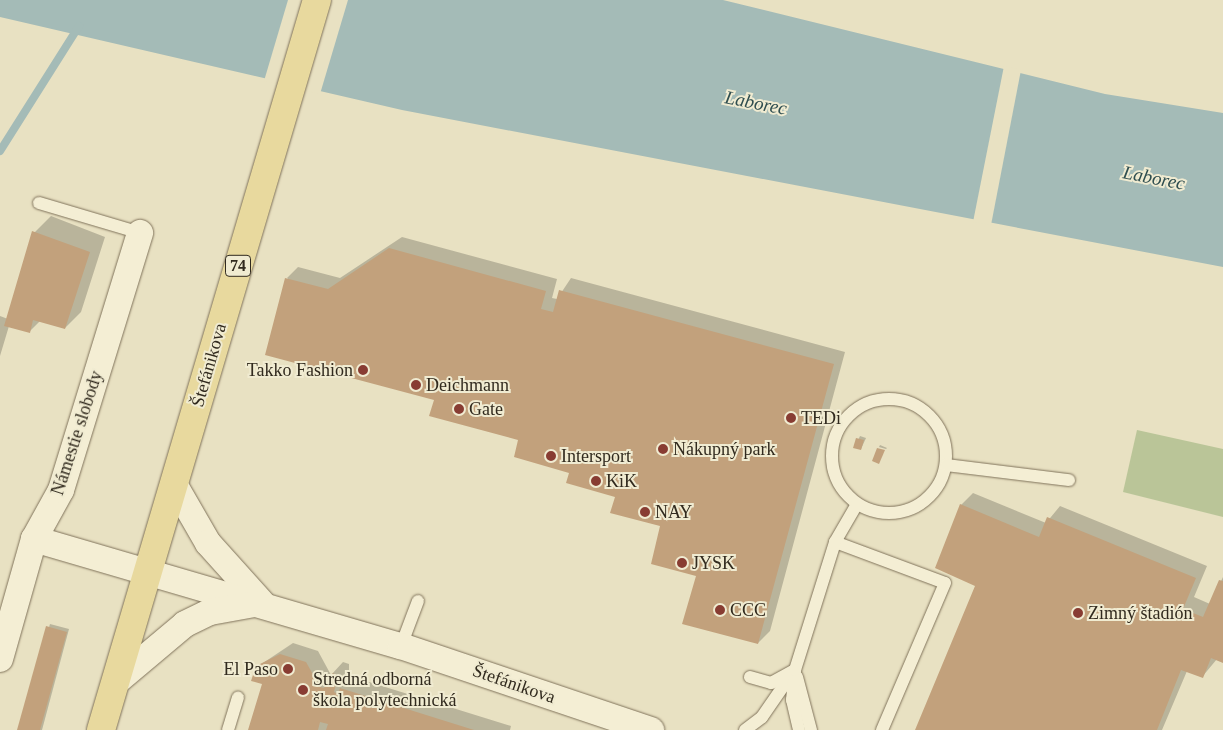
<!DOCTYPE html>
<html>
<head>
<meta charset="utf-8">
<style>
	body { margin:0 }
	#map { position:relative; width:1223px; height:730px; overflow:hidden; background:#e8e1c2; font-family:Georgia,serif }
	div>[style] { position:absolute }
	.green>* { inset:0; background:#bac598 }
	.water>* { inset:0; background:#a4bbb7 }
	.pier>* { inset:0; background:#e8e1c2 }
	.shadow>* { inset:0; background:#0003 }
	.stream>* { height:8px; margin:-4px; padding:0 4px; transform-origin:4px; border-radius:4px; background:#a4bbb7 }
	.building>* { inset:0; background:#c2a17c }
	.roads { filter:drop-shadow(0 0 1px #80735b) drop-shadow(0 0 1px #80735b) }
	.lane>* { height:12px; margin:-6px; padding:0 6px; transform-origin:6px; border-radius:6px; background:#f4eed4 }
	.lane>.ring { margin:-6px; padding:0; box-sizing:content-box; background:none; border:12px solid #f4eed4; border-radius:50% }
	.street>* { height:26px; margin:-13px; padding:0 13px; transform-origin:13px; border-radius:13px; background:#f4eed4 }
	.primary>* { height:28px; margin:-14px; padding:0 14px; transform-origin:14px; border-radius:14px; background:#e8d99e }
	.dots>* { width:14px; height:14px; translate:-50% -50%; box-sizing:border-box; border:2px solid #f0ebd1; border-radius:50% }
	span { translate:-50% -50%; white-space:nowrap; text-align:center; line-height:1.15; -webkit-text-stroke:4px #f0ebd1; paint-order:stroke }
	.shield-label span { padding:1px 4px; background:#f0ebd1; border:1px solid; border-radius:4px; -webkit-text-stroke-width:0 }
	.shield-label { font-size:16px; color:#312a1e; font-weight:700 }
	.street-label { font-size:18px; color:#312a1e }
	.poi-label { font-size:18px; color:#312a1e }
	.right { translate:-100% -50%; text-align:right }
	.left { translate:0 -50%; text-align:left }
	.water-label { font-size:19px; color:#2f4e50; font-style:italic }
</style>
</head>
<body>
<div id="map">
	<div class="green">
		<div style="clip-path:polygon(1137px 430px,1223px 449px,1223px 517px,1123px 492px)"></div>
	</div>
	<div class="water">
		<div style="clip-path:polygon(0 0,723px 0,1105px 94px,1223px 113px,1223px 267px,402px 110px,0 17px)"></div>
	</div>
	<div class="pier">
		<div style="clip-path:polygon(288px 0,348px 0,320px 94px,264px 81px)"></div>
		<div style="clip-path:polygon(1004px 66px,1021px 70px,991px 225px,973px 222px)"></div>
	</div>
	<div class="shadow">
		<div style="clip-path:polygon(51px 216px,105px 237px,81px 312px,65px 328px,40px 321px,29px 332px,9px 326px,0 356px,0 316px,8px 319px,35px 232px)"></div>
		<div style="clip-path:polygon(402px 237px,557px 279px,552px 298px,557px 299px,571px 278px,845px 352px,770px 631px,758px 643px,697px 575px,662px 525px,520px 439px,436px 399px,287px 278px,298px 267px,340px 278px)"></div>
		<div style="clip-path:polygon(860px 436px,866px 438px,861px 449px,855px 447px)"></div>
		<div style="clip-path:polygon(879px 447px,880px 445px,887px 448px,886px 449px)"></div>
		<div style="clip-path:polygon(973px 493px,1046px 523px,1060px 506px,1207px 566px,1194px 597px,1210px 604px,1223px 577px,1223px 662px,1217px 659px,1202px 677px,1187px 671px,1162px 730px,917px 730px,976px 585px,961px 505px)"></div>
		<div style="clip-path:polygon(50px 624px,69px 629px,42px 730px,18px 730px)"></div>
		<div style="clip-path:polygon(293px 643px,318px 651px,331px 675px,343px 662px,349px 664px,349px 682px,353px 677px,511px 726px,510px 730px,249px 730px,263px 683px,257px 667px)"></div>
	</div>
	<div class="stream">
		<div style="left:0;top:151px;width:148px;rotate:-57.7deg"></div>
	</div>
	<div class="building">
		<div style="clip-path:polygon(32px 231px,90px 252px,65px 329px,33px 320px,30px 333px,4px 326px)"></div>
		<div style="clip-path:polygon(389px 248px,546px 291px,541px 309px,553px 312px,559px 290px,834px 364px,758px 644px,682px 624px,696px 576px,651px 564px,660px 526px,610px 513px,615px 497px,566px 483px,569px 473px,514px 457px,518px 440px,429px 416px,434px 400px,265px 355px,285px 278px,328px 289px)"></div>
		<div style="clip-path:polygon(856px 438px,864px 440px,861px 450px,853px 448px)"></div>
		<div style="clip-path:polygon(877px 448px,885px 450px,879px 464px,872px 461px)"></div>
		<div style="clip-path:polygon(960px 504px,1039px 537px,1047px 517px,1196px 578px,1183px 609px,1203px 617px,1219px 580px,1223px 581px,1223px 663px,1211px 658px,1203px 678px,1181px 670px,1157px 730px,915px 730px,975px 586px,935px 568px)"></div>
		<div style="clip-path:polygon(46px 626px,67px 632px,40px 730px,17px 730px)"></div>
		<div style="clip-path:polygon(280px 654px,306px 662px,320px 687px,324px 688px,333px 673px,338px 676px,334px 692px,338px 694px,340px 688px,474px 730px,326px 730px,328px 724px,320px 722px,318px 730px,248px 730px,262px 684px,251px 681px,256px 666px)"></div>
	</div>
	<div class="roads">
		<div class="lane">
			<div style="left:39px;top:203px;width:105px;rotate:16.5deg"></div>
			<div class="ring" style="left:832px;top:399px;width:102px;height:102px"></div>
			<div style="left:946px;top:465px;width:124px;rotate:7deg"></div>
			<div style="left:835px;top:542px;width:117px;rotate:20.4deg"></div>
			<div style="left:945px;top:583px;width:160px;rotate:113.2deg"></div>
			<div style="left:401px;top:646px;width:48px;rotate:-69.3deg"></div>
			<div style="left:750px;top:677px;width:22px;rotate:16deg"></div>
			<div style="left:771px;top:683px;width:25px;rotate:-29deg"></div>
			<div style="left:797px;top:677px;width:55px;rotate:75.2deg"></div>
			<div style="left:228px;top:730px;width:34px;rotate:-73deg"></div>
			<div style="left:745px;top:730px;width:21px;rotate:-37deg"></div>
			<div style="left:762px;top:717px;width:55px;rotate:-55.4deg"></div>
			<div style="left:799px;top:730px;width:31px;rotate:-103deg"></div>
			<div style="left:792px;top:700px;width:30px;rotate:-84deg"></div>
			<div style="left:795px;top:670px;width:134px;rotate:-72.6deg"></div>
			<div style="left:835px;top:542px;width:44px;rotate:-59.9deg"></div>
		</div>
		<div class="street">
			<div style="left:174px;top:484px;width:68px;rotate:60deg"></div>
			<div style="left:208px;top:543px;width:81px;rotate:48deg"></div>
			<div style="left:34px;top:539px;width:382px;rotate:16.3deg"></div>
			<div style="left:401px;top:646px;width:264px;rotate:18.6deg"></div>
			<div style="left:0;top:659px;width:125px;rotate:-74.2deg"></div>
			<div style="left:34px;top:539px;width:56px;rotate:-61.1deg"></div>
			<div style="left:61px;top:490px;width:269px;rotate:-72.9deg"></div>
			<div style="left:116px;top:682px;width:90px;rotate:-40deg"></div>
			<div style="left:185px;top:624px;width:28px;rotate:-26deg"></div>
			<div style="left:210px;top:612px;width:45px;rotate:-10.3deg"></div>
		</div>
		<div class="primary">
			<div style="left:101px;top:730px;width:761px;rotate:-73.52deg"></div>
		</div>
	</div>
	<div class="dots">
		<div style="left:363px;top:370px;background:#883c32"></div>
		<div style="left:416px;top:385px;background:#883c32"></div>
		<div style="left:459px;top:409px;background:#883c32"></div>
		<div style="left:791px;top:418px;background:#883c32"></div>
		<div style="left:663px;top:449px;background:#883c32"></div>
		<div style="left:551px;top:456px;background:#883c32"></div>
		<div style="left:596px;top:481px;background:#883c32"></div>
		<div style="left:645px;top:512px;background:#883c32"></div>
		<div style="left:682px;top:563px;background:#883c32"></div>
		<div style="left:720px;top:610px;background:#883c32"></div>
		<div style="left:1078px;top:613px;background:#883c32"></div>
		<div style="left:288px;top:669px;background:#883c32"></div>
		<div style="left:303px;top:690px;background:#883c32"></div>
	</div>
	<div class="shield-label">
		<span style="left:238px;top:266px">74</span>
	</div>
	<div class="street-label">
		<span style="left:209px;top:365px;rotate:-74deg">Štefánikova</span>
		<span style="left:77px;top:433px;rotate:-72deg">Námestie slobody</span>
		<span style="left:514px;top:684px;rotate:19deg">Štefánikova</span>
	</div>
	<div class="poi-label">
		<span class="right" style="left:353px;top:370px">Takko Fashion</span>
		<span class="left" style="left:426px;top:385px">Deichmann</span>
		<span class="left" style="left:469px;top:409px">Gate</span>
		<span class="left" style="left:801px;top:418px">TEDi</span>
		<span class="left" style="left:673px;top:449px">Nákupný park</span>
		<span class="left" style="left:561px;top:456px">Intersport</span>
		<span class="left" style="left:606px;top:481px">KiK</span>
		<span class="left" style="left:655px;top:512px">NAY</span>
		<span class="left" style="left:692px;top:563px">JYSK</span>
		<span class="left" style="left:730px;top:610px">CCC</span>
		<span class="left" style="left:1088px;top:613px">Zimný štadión</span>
		<span class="right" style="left:278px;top:669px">El Paso</span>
		<span class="left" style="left:313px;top:690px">Stredná odborná<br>škola polytechnická</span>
	</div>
	<div class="water-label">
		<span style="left:756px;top:103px;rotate:11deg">Laborec</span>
		<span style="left:1154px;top:178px;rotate:11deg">Laborec</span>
	</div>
</div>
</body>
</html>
